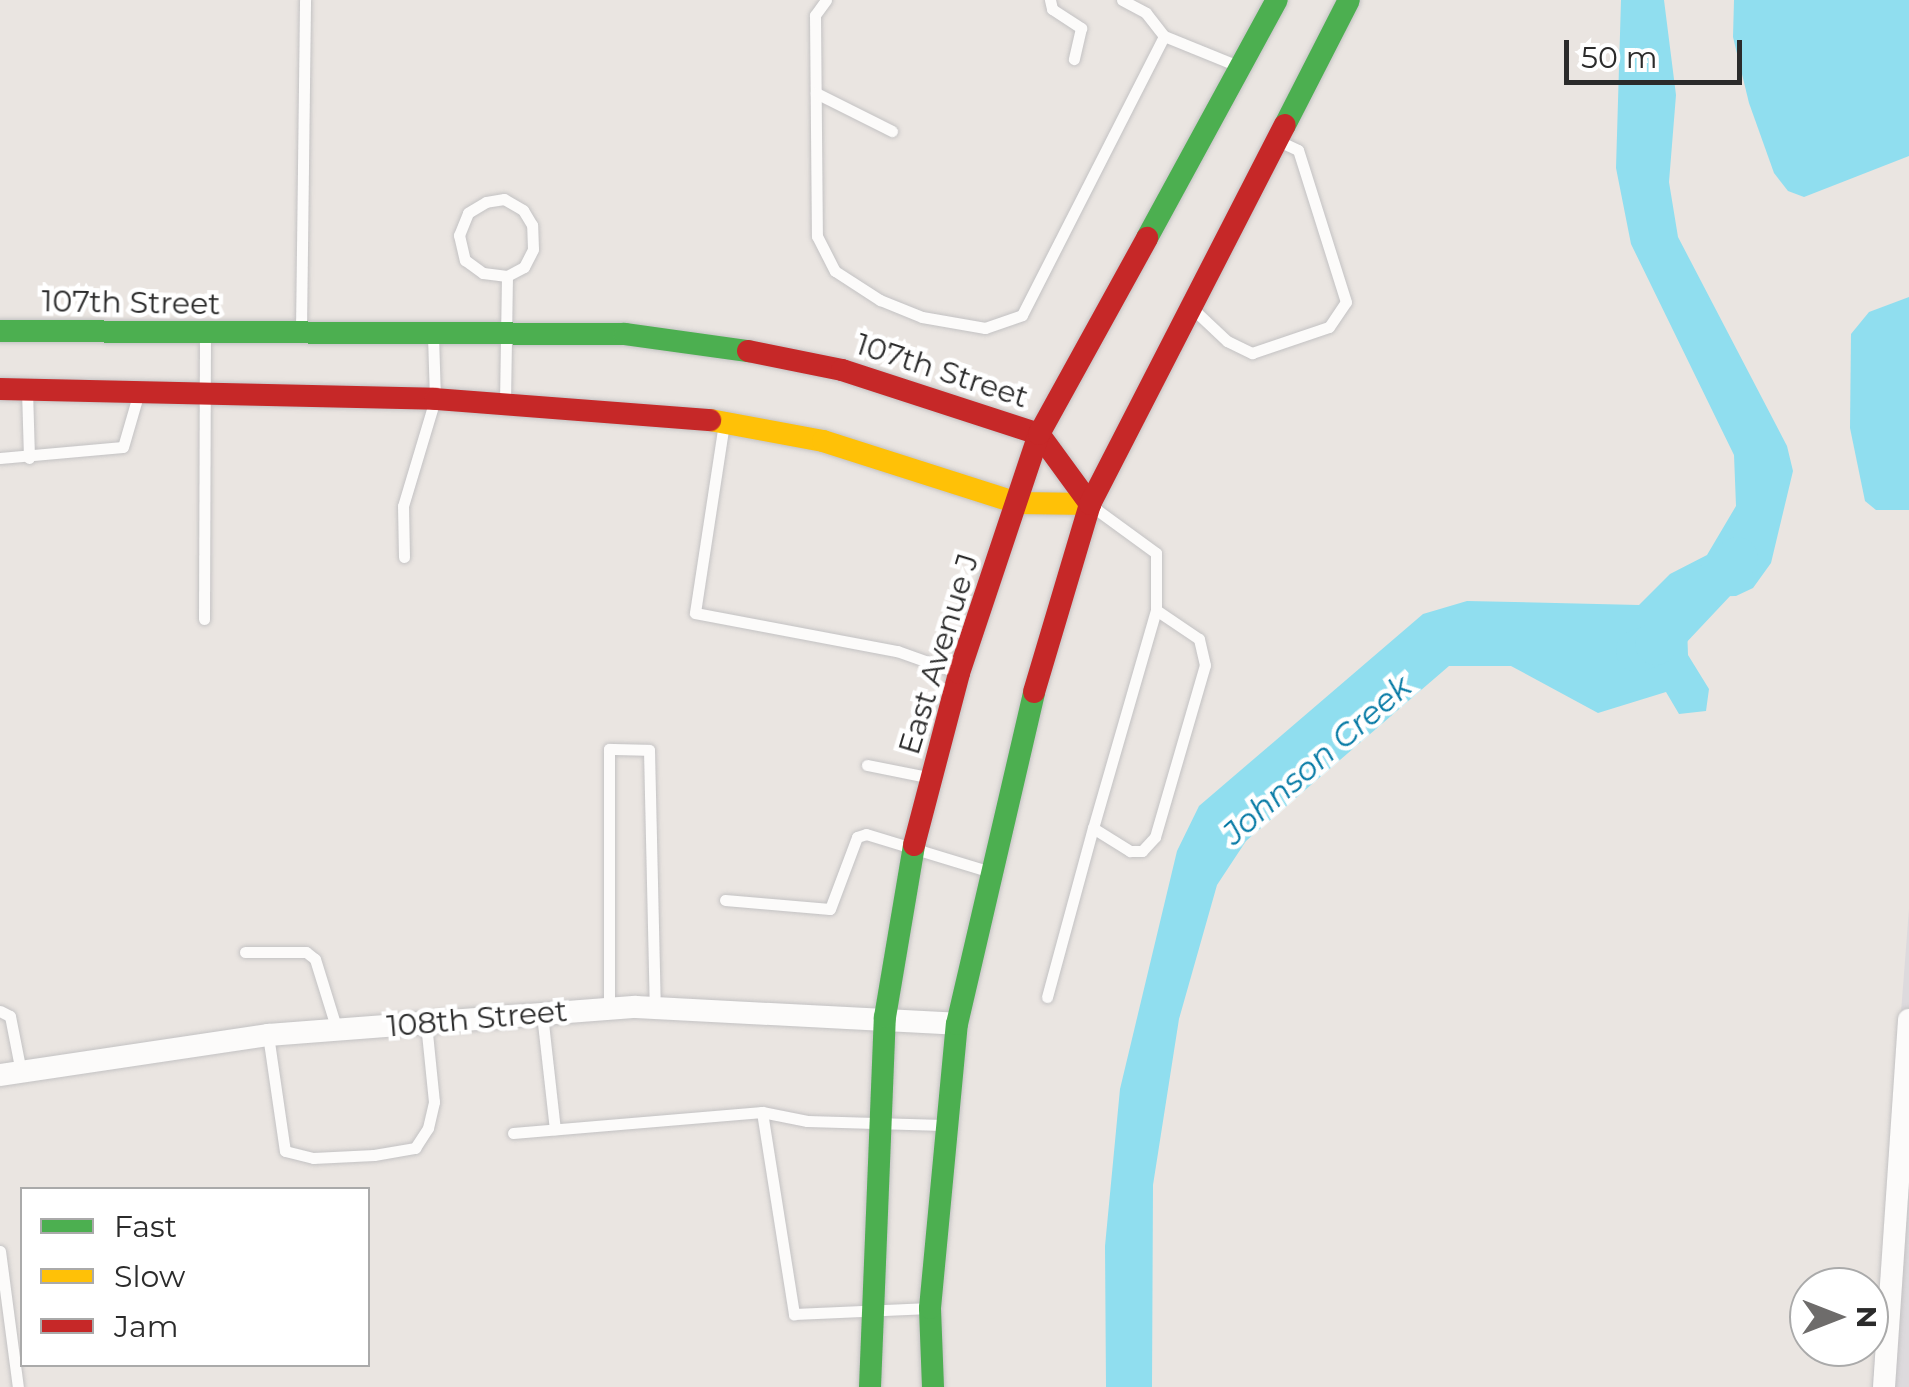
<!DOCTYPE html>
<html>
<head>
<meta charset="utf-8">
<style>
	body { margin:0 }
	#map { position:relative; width:1909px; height:1387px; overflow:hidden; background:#eae5e1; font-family:Montserrat,sans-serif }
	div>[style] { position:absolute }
	.industrial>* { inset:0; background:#dddadd }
	.water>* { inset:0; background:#90deef }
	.river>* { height:42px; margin:-21px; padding:0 21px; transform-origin:21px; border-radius:21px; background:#90deef }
	.roads { filter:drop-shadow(0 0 2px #c3c2c3) drop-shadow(0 0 2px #c3c2c3) }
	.lane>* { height:11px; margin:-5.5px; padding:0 5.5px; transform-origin:5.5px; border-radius:5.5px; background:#fcfbfa }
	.street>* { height:22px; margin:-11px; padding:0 11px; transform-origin:11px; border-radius:11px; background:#fcfbfa }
	.fast>* { height:22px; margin:-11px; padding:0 11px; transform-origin:11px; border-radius:11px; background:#4caf50 }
	.slow>* { height:22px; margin:-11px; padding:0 11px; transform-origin:11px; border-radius:11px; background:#ffc107 }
	.jam>* { height:22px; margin:-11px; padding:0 11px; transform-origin:11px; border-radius:11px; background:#c62828 }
	span { translate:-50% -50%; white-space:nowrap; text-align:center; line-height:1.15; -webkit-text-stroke:9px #fff; paint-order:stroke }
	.street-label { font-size:30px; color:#2b2b2b }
	.water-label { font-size:32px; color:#067aa5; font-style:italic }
	.legend { position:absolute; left:20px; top:1187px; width:350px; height:180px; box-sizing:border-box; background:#fff; border:2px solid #aaa; margin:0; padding:12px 18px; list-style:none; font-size:30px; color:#2b2b2b }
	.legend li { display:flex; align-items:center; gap:20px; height:50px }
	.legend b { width:50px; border:2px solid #aaa }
	.north { position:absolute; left:1789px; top:1267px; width:100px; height:100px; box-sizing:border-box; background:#fff; border:2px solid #aaa; border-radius:50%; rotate:90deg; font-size:28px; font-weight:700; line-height:40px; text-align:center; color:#2b2b2b }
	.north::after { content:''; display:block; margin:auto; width:35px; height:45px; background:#6e6c6b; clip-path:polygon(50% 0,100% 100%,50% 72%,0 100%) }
	.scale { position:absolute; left:1564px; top:40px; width:178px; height:45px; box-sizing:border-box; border:5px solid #2b2b2b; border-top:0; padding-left:12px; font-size:30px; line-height:35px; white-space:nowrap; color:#2b2b2b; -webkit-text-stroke:8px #fff; paint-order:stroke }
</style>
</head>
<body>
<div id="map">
	<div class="industrial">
		<div style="clip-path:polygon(1909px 909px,1909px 1387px,1872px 1387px)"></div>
	</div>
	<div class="water">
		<div style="clip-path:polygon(1621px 0,1664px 0,1676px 95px,1669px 182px,1678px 237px,1787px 446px,1793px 471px,1771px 563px,1753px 588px,1736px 596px,1686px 597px,1688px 655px,1709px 689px,1706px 711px,1679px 714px,1666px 692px,1598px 713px,1511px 666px,1449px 666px,1246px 841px,1217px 885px,1179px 1019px,1153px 1185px,1152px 1387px,1106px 1387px,1105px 1246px,1120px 1089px,1177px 851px,1199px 806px,1423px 614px,1467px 601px,1639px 605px,1670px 574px,1707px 555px,1736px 506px,1734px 455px,1631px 244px,1616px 168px)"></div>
		<div style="clip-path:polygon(1734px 0,1909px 0,1909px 156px,1804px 197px,1788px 191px,1774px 173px,1749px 103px,1733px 37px)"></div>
		<div style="clip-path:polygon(1909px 297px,1909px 510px,1876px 510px,1865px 501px,1850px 428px,1851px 334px,1869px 312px)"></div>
	</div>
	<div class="river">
		<div style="left:1637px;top:651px;width:20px;rotate:-20deg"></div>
		<div style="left:1656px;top:644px;width:118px;rotate:-46.7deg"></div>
	</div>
	<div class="roads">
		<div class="lane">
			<div style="left:826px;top:0;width:19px;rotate:126deg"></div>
			<div style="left:815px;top:15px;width:221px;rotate:89.5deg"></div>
			<div style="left:817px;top:236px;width:39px;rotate:63deg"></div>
			<div style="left:835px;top:271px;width:54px;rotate:32.8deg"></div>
			<div style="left:880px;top:300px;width:45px;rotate:22deg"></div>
			<div style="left:922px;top:317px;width:64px;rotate:9.9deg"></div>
			<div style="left:985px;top:328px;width:39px;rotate:-19deg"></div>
			<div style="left:1022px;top:315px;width:313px;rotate:-63deg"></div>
			<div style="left:1050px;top:0;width:9px;rotate:77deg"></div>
			<div style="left:1052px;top:9px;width:35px;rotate:33deg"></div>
			<div style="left:1081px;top:28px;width:32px;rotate:103deg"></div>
			<div style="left:1122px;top:0;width:27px;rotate:28deg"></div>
			<div style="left:1146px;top:13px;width:29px;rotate:52deg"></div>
			<div style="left:1164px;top:36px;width:80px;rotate:22.1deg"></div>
			<div style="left:816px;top:93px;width:85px;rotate:26.6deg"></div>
			<div style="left:1193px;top:309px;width:47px;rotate:43.3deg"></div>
			<div style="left:1227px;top:341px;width:28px;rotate:26deg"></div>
			<div style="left:1252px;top:353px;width:81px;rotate:-18.7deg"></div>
			<div style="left:1329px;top:327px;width:30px;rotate:-56deg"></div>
			<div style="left:1346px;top:302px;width:159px;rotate:-107.5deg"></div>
			<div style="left:1298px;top:150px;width:19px;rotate:-155deg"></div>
			<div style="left:301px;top:331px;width:331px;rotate:-89.3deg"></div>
			<div style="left:27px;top:390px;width:68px;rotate:88.3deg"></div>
			<div style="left:505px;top:403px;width:127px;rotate:-89.1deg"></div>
			<div style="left:507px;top:276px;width:19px;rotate:-28deg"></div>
			<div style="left:524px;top:267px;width:20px;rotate:-63deg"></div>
			<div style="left:533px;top:249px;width:24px;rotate:-92deg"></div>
			<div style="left:532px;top:225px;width:17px;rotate:-121deg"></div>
			<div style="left:523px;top:210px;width:22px;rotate:-150deg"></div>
			<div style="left:504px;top:199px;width:18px;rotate:171deg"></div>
			<div style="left:486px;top:202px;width:21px;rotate:149deg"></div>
			<div style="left:468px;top:213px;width:24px;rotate:112deg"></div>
			<div style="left:459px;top:235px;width:26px;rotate:77deg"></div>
			<div style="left:465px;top:260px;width:22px;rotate:36deg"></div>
			<div style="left:483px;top:273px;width:24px;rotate:7deg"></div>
			<div style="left:724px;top:423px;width:192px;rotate:98.7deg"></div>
			<div style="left:695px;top:613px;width:206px;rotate:10.7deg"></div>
			<div style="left:897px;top:651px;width:63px;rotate:19.6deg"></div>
			<div style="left:0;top:458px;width:123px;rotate:-5.1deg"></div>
			<div style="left:123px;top:447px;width:57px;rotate:-73.8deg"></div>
			<div style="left:1093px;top:507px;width:78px;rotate:36.1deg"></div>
			<div style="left:1156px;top:553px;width:57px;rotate:90deg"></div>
			<div style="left:1156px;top:610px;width:227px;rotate:106.1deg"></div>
			<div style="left:1093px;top:828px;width:44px;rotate:31.9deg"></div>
			<div style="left:1130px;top:851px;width:12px"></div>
			<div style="left:1142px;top:851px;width:19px;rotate:-47deg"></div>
			<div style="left:1155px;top:837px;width:179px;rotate:-73.8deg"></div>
			<div style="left:1205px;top:665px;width:27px;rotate:-103deg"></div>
			<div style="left:1199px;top:639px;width:52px;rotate:-146deg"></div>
			<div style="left:404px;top:557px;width:51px;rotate:-91.1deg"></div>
			<div style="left:403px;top:506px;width:112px;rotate:-73.3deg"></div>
			<div style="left:435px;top:399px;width:65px;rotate:-91.8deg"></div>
			<div style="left:204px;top:619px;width:284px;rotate:-89.8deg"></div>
			<div style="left:867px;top:765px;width:66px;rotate:11.3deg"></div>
			<div style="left:725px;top:900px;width:105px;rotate:4.9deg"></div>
			<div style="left:830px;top:909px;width:77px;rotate:-69.4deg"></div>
			<div style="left:857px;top:837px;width:9px;rotate:-18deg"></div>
			<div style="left:866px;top:834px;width:127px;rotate:16.9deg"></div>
			<div style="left:245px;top:952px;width:61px"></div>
			<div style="left:306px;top:952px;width:11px;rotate:38deg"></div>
			<div style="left:315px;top:959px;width:74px;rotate:72.8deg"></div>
			<div style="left:1047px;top:997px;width:175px;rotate:-74.8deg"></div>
			<div style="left:609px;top:1009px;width:260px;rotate:-90deg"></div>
			<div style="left:609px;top:749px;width:40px;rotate:1.4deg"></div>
			<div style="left:649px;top:750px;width:258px;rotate:88.7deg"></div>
			<div style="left:0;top:1011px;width:11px;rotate:27deg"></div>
			<div style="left:10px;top:1016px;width:57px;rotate:78.9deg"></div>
			<div style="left:542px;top:1014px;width:116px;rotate:83.6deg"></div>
			<div style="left:268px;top:1035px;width:117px;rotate:81.7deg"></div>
			<div style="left:285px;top:1151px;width:29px;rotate:14deg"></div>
			<div style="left:313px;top:1158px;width:61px;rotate:-2.8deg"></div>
			<div style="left:374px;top:1155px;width:42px;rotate:-9.7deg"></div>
			<div style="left:415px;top:1148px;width:24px;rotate:-57deg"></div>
			<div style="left:428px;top:1128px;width:27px;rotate:-77deg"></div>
			<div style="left:434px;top:1102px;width:79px;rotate:-95.8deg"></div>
			<div style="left:762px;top:1112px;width:205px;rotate:81deg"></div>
			<div style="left:794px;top:1314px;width:136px;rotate:-2.5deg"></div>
			<div style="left:513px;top:1133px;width:250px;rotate:-4.8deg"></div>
			<div style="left:762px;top:1112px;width:46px;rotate:11.3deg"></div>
			<div style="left:807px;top:1121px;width:136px;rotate:1.7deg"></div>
			<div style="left:0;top:1251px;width:137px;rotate:82.5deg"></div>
		</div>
		<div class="street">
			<div style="left:0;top:1075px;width:271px;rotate:-8.5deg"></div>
			<div style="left:268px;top:1035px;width:369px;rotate:-4.4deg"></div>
			<div style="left:636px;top:1007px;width:321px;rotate:3deg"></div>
			<div style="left:1884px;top:1387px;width:368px;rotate:-86.1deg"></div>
		</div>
		<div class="fast">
			<div style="left:1285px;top:125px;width:140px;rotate:-62.9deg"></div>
			<div style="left:1147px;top:238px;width:271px;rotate:-61.4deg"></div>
			<div style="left:0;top:331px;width:625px;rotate:0.28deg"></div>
			<div style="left:625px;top:334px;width:124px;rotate:7.9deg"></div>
			<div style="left:870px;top:1387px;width:370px;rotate:-87.7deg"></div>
			<div style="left:885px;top:1017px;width:174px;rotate:-80.4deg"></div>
			<div style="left:933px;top:1387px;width:79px;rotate:-92.2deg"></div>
			<div style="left:930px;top:1308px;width:285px;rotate:-84.6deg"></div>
			<div style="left:957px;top:1024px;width:341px;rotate:-76.9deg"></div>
		</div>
		<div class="slow">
			<div style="left:710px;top:420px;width:115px;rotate:10.5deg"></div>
			<div style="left:823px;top:441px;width:204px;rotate:17.7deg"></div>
			<div style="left:1017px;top:503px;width:73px;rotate:0.8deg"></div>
		</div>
		<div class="jam">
			<div style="left:748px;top:351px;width:96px;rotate:11.4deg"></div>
			<div style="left:842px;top:370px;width:207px;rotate:18deg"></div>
			<div style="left:1039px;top:434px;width:87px;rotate:53.9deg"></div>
			<div style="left:0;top:389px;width:435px;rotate:1.3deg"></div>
			<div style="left:435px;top:399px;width:276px;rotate:4.4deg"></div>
			<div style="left:1034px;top:692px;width:196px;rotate:-73.4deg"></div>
			<div style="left:1090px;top:504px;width:426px;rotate:-62.8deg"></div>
			<div style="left:914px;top:845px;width:178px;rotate:-75.3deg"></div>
			<div style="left:959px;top:673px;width:252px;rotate:-71.5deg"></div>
			<div style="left:1039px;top:434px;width:224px;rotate:-61.1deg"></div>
		</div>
	</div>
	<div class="street-label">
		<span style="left:131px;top:303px;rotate:1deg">107th Street</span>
		<span style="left:942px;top:371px;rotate:18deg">107th Street</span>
		<span style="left:939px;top:654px;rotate:-73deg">East Avenue J</span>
		<span style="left:477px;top:1019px;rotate:-5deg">108th Street</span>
	</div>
	<div class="water-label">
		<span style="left:1317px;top:760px;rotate:-41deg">Johnson Creek</span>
	</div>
	<ul class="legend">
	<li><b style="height:12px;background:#4caf50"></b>Fast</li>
	<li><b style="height:12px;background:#ffc107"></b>Slow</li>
	<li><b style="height:12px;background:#c62828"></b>Jam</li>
	</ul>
	<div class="north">N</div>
	<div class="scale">50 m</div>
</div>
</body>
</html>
